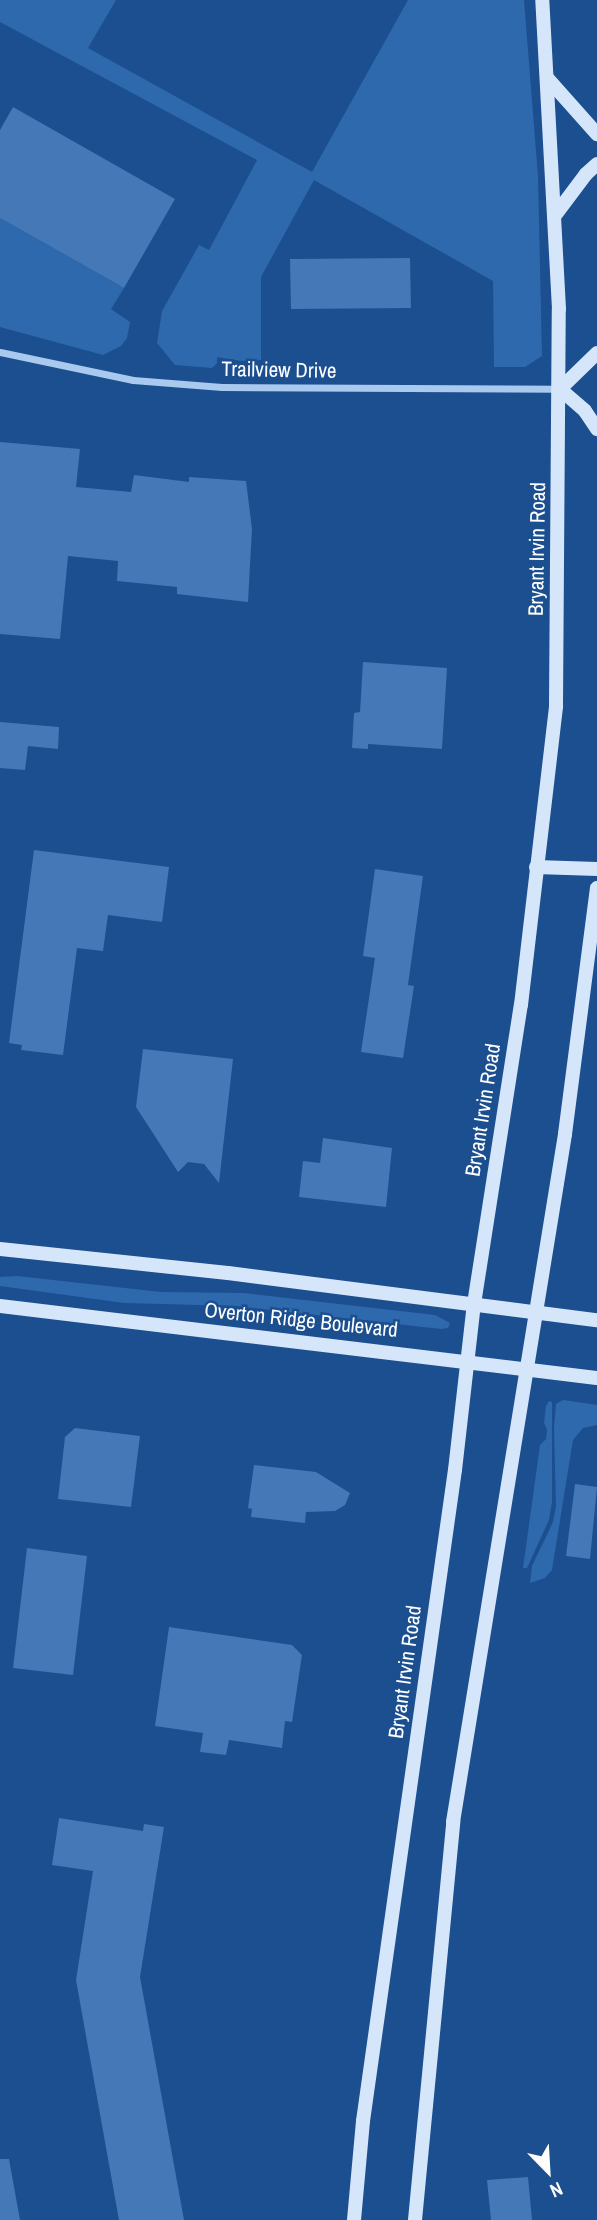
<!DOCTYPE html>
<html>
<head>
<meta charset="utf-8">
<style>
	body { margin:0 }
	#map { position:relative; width:597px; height:2220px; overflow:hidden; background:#1b4f8f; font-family:"Archivo Narrow",sans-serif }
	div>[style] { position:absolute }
	.green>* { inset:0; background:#2e69ad }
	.building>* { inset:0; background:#4478b7 }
	.street>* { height:7px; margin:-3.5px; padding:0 3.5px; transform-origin:3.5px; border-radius:3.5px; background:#a9c9ee }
	.secondary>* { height:14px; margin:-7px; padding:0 7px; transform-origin:7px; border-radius:7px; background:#d6e6fa }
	span { translate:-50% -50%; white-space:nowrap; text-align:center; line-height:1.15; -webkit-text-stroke:5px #1b4f8f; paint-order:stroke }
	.street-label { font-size:21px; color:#fff }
	.north { position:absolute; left:513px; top:2136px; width:70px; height:70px; -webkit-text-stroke:5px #1b4f8f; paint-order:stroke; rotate:156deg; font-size:19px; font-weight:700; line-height:28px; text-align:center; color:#fff }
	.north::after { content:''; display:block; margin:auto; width:24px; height:32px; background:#fff; clip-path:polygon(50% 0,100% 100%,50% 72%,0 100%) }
</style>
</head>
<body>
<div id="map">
	<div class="green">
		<div style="clip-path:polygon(0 0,116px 0,88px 48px,312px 172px,408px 0,524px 0,538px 176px,542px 356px,525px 367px,494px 367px,493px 281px,314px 180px,261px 277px,261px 360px,241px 361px,217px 357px,217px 363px,212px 368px,175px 365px,157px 343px,162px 311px,199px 245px,209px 250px,257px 160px,0 22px)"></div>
		<div style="clip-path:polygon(0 218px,124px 288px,111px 309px,130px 322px,127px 338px,121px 346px,103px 355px,0 327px)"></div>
		<div style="clip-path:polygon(17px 1276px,161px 1292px,244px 1293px,435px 1315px,450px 1323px,448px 1328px,441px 1329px,237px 1306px,124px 1303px,0 1286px,0 1277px)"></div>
		<div style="clip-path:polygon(563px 1400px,597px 1405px,597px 1425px,583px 1428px,573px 1440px,552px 1570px,545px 1578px,530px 1583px,532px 1566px,553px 1522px,556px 1506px,554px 1428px,556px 1404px)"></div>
		<div style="clip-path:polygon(549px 1401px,552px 1402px,552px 1502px,549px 1520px,527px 1568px,523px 1568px,540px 1445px,546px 1439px,547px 1430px,544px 1423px,546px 1406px)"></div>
	</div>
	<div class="building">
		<div style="clip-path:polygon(13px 107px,175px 199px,124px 288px,0 218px,0 130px)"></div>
		<div style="clip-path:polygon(410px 258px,411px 308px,291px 309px,290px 259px)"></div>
		<div style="clip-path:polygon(0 442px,80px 449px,76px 487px,131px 492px,134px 475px,189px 482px,189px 477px,246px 481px,252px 529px,248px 602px,177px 594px,177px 587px,117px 581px,118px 561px,68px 556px,60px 639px,0 634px)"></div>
		<div style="clip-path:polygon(363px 662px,447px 668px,442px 749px,368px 744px,368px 749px,352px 748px,354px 713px,360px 712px)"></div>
		<div style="clip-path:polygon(0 722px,59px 727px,58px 749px,28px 746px,25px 770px,0 768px)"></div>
		<div style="clip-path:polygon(34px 850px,169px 867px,162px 922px,108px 915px,103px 951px,77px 948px,63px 1055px,21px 1050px,22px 1045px,9px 1043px)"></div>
		<div style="clip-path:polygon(375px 869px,423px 876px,408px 985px,414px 986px,403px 1058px,361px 1052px,375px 958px,363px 956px)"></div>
		<div style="clip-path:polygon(143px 1049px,233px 1059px,219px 1183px,204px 1164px,188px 1162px,178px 1172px,136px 1107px)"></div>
		<div style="clip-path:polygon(323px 1138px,392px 1148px,386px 1207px,299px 1197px,303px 1161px,320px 1163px)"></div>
		<div style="clip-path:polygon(75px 1428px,140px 1436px,131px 1507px,58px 1499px,65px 1437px)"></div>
		<div style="clip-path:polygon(254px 1465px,316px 1472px,350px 1493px,345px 1505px,335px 1511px,306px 1512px,305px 1523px,251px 1517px,252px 1509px,248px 1508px)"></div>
		<div style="clip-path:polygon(575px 1484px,597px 1487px,590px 1559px,566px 1556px)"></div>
		<div style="clip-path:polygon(27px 1548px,87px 1556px,73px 1675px,13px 1668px)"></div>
		<div style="clip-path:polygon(169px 1627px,292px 1645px,302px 1655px,292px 1722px,285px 1721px,282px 1748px,229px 1740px,226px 1755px,200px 1752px,203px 1733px,155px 1726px)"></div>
		<div style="clip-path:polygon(59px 1818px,143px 1831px,144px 1824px,164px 1827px,140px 1977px,184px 2220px,119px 2220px,76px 1980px,93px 1871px,52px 1865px)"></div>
		<div style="clip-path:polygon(0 2159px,9px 2159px,20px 2220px,0 2220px)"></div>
		<div style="clip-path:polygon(528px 2177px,532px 2220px,491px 2220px,487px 2180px)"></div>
	</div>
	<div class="street">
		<div style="left:0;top:352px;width:136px;rotate:11.9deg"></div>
		<div style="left:133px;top:380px;width:89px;rotate:4.5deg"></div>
		<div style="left:222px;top:387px;width:337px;rotate:0.3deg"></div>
	</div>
	<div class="secondary">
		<div style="left:548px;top:79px;width:74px;rotate:48.3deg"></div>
		<div style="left:556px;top:214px;width:50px;rotate:-53.1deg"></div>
		<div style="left:586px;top:174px;width:15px;rotate:-42deg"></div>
		<div style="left:597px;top:353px;width:52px;rotate:135.8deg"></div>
		<div style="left:560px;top:389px;width:33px;rotate:41deg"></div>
		<div style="left:585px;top:411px;width:22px;rotate:56deg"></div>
		<div style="left:536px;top:867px;width:61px;rotate:1.9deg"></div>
		<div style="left:0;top:1249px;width:229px;rotate:6deg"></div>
		<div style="left:228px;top:1273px;width:372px;rotate:7.3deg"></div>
		<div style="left:0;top:1306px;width:601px;rotate:6.88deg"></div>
		<div style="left:354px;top:2220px;width:99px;rotate:-84.8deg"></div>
		<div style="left:363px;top:2121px;width:657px;rotate:-81.96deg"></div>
		<div style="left:455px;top:1470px;width:167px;rotate:-83.5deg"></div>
		<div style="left:474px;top:1304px;width:303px;rotate:-81.1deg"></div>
		<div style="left:521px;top:1005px;width:301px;rotate:-83.3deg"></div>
		<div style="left:556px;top:706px;width:397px;rotate:-89.6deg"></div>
		<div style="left:559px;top:309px;width:309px;rotate:-93.1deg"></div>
		<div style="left:415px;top:2220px;width:400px;rotate:-84.5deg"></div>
		<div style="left:453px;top:1822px;width:697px;rotate:-80.75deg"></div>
		<div style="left:565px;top:1134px;width:248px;rotate:-82.6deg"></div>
	</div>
	<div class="street-label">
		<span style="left:279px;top:370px;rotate:1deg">Trailview Drive</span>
		<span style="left:537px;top:549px;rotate:-89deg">Bryant Irvin Road</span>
		<span style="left:483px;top:1110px;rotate:-81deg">Bryant Irvin Road</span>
		<span style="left:301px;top:1320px;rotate:6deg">Overton Ridge Boulevard</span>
		<span style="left:405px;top:1672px;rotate:-82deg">Bryant Irvin Road</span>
	</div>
	<div class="north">N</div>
</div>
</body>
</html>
